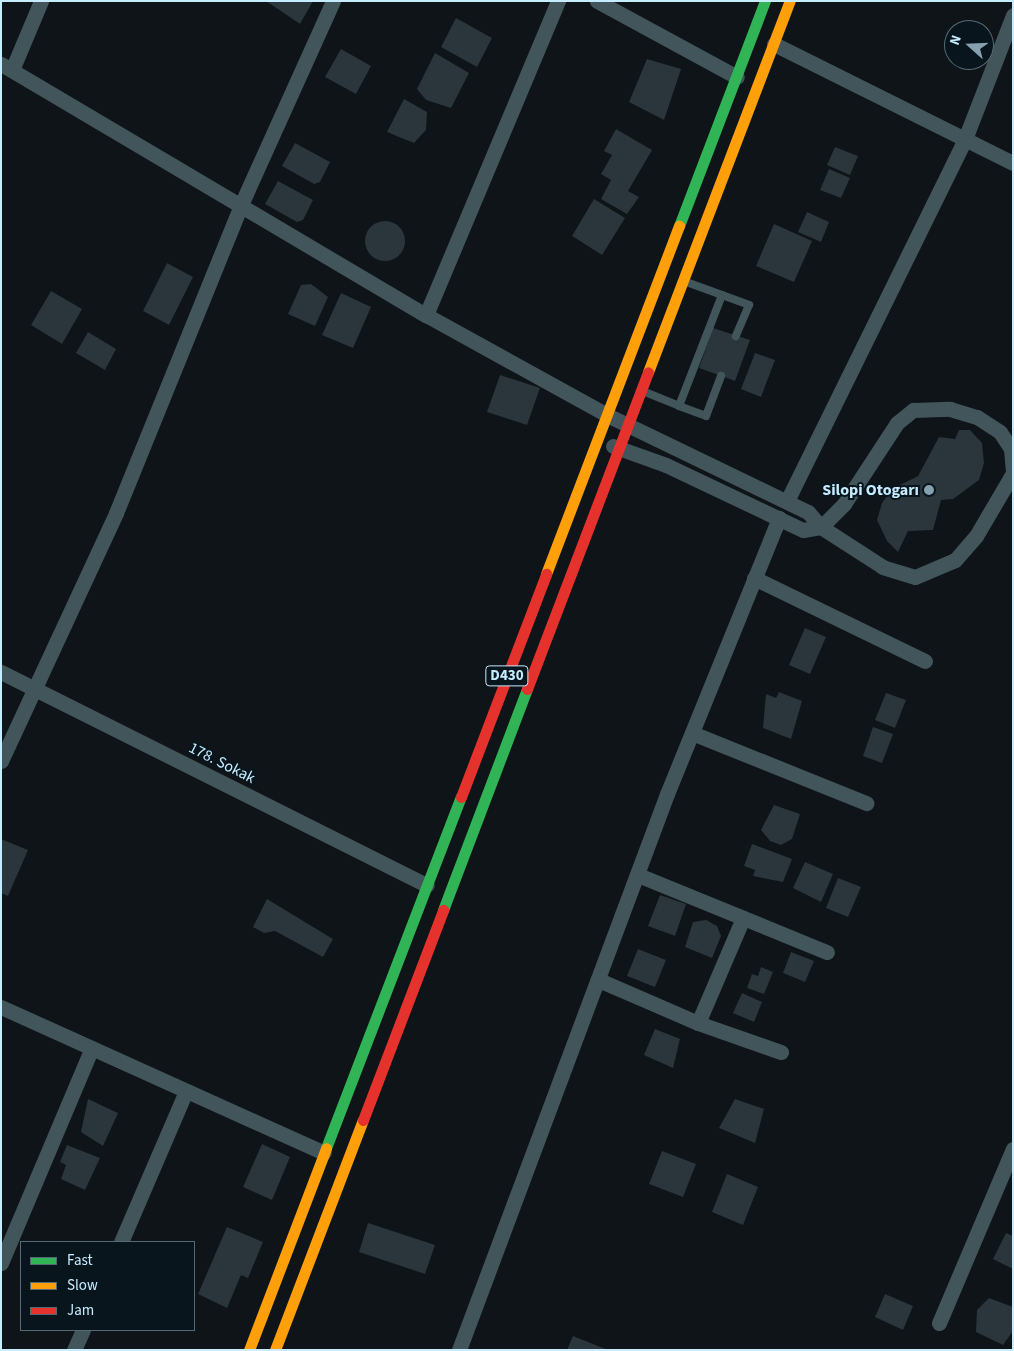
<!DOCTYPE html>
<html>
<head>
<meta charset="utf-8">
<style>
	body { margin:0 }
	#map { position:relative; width:1014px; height:1351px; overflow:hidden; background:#0e1418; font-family:"Source Sans 3",sans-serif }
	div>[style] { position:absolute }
	.building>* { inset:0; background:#2a353c }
	.round { border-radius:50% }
	.lane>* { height:8px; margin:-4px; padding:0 4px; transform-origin:4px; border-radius:4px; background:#41555b }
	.street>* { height:15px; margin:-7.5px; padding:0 7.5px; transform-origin:7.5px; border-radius:7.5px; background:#41555b }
	.fast>* { height:11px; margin:-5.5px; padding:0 5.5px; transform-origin:5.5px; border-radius:5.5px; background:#30b455 }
	.slow>* { height:11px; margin:-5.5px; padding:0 5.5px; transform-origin:5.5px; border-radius:5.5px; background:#ff9f0a }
	.jam>* { height:11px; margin:-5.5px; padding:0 5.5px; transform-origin:5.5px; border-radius:5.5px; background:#e5322d }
	.dots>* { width:14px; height:14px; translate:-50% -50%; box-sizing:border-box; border:2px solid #09151d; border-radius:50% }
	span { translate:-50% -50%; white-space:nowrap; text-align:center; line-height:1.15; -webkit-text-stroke:4px #09151d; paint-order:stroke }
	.shield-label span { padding:1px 4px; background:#09151d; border:1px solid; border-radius:4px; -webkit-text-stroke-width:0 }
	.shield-label { font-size:15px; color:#c5ecff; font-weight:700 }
	.poi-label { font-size:16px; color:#c5ecff; font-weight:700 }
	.right { translate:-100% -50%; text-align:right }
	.street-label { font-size:16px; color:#c5ecff }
	.frame { position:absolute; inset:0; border:2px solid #c5ecff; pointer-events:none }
	.legend { position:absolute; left:20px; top:1241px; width:175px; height:90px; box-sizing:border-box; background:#09151d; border:1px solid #546b77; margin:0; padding:6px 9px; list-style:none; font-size:15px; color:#c5ecff }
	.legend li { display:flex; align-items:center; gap:10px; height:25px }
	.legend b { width:25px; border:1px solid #546b77 }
	.north { position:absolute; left:944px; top:20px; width:50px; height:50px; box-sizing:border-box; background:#09151d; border:1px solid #546b77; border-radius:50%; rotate:290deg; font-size:14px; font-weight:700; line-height:20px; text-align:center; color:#c5ecff }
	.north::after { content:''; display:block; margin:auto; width:18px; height:22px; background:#85a0ae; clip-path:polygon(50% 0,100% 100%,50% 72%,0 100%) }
</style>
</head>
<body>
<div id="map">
	<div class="building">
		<div style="clip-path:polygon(266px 1px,313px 1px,300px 24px)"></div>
		<div style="clip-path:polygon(456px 18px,492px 38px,477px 67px,441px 47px)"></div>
		<div style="clip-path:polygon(341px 49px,371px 66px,356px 94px,325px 77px)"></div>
		<div style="clip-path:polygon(435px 53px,469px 73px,451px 108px,426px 100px,417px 89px)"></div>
		<div style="clip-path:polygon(647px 59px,681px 69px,664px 120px,629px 102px)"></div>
		<div style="clip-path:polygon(404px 99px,427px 112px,426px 130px,414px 143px,387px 132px)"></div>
		<div style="clip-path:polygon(616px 129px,652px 150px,628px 191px,639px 197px,627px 214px,601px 199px,611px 180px,601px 174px,612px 155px,604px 151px)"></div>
		<div style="clip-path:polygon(295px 143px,330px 162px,320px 182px,314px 184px,282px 166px)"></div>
		<div style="clip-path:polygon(835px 147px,858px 156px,850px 175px,827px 165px)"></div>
		<div style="clip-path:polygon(829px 169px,850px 178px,841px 198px,820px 190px)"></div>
		<div style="clip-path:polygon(278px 181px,313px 200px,303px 220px,297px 222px,265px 204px)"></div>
		<div style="clip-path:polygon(594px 199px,625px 218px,602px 255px,572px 236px)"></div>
		<div style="clip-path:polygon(807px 212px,829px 222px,821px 242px,798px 232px)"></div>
		<div class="round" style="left:365px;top:221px;width:40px;height:40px"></div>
		<div style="clip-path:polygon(774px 224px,812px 241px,794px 282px,756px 266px)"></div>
		<div style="clip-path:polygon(167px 263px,193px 277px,169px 325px,143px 311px)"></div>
		<div style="clip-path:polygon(311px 284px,328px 297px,315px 326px,288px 314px,301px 285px)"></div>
		<div style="clip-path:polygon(51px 291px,82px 309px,62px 344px,31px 325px)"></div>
		<div style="clip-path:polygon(341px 293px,371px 307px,353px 348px,322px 335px)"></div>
		<div style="clip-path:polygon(713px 328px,750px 340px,735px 381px,699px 368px)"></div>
		<div style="clip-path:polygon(88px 332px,116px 349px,105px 370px,76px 353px)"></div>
		<div style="clip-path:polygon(755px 353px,775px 360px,761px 397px,741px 389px)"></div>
		<div style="clip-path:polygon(500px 375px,540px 388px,527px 425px,487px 412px)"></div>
		<div style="clip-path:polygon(959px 430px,970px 430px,982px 443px,984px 463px,979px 480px,953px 499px,941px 500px,933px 530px,908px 531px,898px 552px,887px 541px,877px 520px,882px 503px,892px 489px,918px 476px,939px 437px,955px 439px)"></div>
		<div style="clip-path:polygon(805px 628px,826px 637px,810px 674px,789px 665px)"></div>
		<div style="clip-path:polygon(779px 692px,802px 701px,791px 739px,763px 728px,766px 694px,776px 698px)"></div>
		<div style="clip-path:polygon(886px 693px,906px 700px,895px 728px,875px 720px)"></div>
		<div style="clip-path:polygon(873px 727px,893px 734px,882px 763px,863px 756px)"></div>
		<div style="clip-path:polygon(774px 805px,800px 814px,792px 839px,781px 845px,770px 841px,761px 830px)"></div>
		<div style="clip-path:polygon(1px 839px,28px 850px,8px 896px,1px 893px)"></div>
		<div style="clip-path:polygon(752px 844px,792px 859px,783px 882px,753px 876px,755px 870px,744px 866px)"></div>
		<div style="clip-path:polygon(805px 862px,833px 874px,821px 902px,793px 888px)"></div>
		<div style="clip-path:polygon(838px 878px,861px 887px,848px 917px,826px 908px)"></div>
		<div style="clip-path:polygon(660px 895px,686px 904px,675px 936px,648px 926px)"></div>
		<div style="clip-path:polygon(267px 899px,333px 939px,323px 957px,275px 931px,264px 933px,253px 927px)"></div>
		<div style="clip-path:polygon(706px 920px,717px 926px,721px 936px,712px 958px,685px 947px,693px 922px)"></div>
		<div style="clip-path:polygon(638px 949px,666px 960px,655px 987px,627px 976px)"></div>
		<div style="clip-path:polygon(791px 952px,814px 961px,805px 982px,783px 973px)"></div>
		<div style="clip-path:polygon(761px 967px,773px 972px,764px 994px,747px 988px,752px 974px,758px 976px)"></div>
		<div style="clip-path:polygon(742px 993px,762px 1002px,754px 1022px,733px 1013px)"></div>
		<div style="clip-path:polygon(655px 1029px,680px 1039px,673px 1068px,644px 1055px)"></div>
		<div style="clip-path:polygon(88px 1099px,118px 1113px,103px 1146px,81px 1132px)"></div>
		<div style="clip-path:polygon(735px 1099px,764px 1109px,755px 1143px,719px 1128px)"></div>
		<div style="clip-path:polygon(262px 1144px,290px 1157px,272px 1200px,243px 1187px)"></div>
		<div style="clip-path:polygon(67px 1145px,100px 1158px,85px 1190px,61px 1179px,66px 1165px,60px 1162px)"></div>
		<div style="clip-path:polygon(662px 1151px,696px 1164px,683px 1197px,649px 1184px)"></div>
		<div style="clip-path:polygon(727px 1174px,758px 1187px,743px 1225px,712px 1212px)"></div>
		<div style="clip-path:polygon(368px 1223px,435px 1245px,425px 1274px,359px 1252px)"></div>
		<div style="clip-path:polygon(227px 1227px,263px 1242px,248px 1278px,241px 1275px,227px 1308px,198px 1294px)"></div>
		<div style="clip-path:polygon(1006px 1233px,1013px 1236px,1013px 1269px,993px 1259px)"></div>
		<div style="clip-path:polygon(885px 1294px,913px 1306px,903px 1330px,875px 1317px)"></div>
		<div style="clip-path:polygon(989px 1298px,1013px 1307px,1013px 1331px,1003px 1345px,976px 1332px,977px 1310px)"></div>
		<div style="clip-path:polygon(573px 1336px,608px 1350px,567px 1350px)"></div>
	</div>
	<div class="lane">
		<div style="left:722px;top:295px;width:29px;rotate:20deg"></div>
		<div style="left:749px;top:305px;width:34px;rotate:113deg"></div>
		<div style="left:645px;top:392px;width:37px;rotate:22deg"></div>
		<div style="left:679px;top:406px;width:119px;rotate:-68.8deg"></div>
		<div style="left:722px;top:295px;width:38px;rotate:-160deg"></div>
		<div style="left:679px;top:406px;width:29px;rotate:20deg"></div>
		<div style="left:706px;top:416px;width:43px;rotate:-69.4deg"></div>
	</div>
	<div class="street">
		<div style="left:597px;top:1px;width:159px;rotate:28.5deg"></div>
		<div style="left:774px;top:44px;width:267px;rotate:26.5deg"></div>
		<div style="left:1px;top:64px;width:494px;rotate:30.6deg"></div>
		<div style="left:426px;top:315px;width:207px;rotate:28.9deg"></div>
		<div style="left:607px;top:415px;width:223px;rotate:25.8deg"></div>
		<div style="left:808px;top:512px;width:20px;rotate:49deg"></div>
		<div style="left:12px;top:70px;width:75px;rotate:-67.2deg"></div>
		<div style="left:426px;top:315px;width:341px;rotate:-67.2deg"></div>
		<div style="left:950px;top:409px;width:28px;rotate:17deg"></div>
		<div style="left:977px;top:417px;width:27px;rotate:33deg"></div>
		<div style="left:1000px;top:432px;width:20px;rotate:57deg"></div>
		<div style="left:1011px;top:449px;width:24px;rotate:85deg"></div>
		<div style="left:1013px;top:473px;width:73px;rotate:120.4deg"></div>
		<div style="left:976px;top:536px;width:32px;rotate:131deg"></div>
		<div style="left:955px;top:560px;width:43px;rotate:157deg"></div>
		<div style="left:915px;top:577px;width:34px;rotate:-163deg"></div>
		<div style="left:883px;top:567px;width:74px;rotate:-147.2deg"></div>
		<div style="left:821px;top:527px;width:33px;rotate:-45deg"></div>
		<div style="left:844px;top:504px;width:97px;rotate:-56.8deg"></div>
		<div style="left:897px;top:423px;width:21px;rotate:-39deg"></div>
		<div style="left:913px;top:410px;width:37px;rotate:-2deg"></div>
		<div style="left:613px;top:446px;width:56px;rotate:19.7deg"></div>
		<div style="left:666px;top:465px;width:152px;rotate:25.4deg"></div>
		<div style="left:803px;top:530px;width:18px;rotate:-9deg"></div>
		<div style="left:787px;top:501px;width:403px;rotate:-63.8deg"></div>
		<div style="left:965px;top:139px;width:133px;rotate:-68.8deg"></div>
		<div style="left:754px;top:578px;width:190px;rotate:25.9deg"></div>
		<div style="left:1px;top:672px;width:476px;rotate:26.6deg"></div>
		<div style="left:692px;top:733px;width:188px;rotate:21.9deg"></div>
		<div style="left:1px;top:761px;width:273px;rotate:-65.1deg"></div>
		<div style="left:116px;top:513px;width:330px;rotate:-67.9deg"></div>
		<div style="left:240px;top:207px;width:226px;rotate:-65.7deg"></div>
		<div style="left:638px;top:875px;width:204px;rotate:22.2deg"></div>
		<div style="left:601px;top:981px;width:106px;rotate:23.4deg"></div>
		<div style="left:698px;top:1023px;width:88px;rotate:19.3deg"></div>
		<div style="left:1px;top:1007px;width:354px;rotate:24.3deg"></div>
		<div style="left:698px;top:1023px;width:114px;rotate:-66.8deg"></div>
		<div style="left:121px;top:1242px;width:164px;rotate:-66.7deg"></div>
		<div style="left:1px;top:1263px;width:233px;rotate:-67.1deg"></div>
		<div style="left:939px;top:1323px;width:189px;rotate:-67deg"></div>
		<div style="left:74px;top:1350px;width:22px;rotate:-66deg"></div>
		<div style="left:459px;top:1350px;width:594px;rotate:-69.49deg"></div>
		<div style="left:667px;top:794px;width:298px;rotate:-67.9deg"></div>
	</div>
	<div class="fast">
		<div style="left:679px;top:226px;width:241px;rotate:-69.1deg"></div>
		<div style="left:443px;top:910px;width:236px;rotate:-69.2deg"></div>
		<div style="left:326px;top:1148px;width:376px;rotate:-69deg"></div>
	</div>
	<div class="slow">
		<div style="left:648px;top:372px;width:397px;rotate:-69.1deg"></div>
		<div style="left:546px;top:574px;width:373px;rotate:-69.1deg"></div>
		<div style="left:249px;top:1350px;width:216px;rotate:-69.1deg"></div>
		<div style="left:275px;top:1350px;width:246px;rotate:-69.1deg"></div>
	</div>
	<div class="jam">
		<div style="left:527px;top:689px;width:339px;rotate:-69.1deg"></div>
		<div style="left:461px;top:797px;width:239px;rotate:-69.1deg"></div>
		<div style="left:363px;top:1120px;width:225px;rotate:-69.1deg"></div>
	</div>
	<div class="dots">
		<div style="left:929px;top:490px;background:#85a0ae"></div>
	</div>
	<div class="shield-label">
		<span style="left:507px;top:676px">D430</span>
	</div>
	<div class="poi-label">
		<span class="right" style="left:919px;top:490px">Silopi Otogarı</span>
	</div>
	<div class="street-label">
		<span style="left:222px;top:763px;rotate:27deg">178. Sokak</span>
	</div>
	<div class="frame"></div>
	<ul class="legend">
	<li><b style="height:6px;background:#30b455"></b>Fast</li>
	<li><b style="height:6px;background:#ff9f0a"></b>Slow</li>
	<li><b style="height:6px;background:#e5322d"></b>Jam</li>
	</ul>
	<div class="north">N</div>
</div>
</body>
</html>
